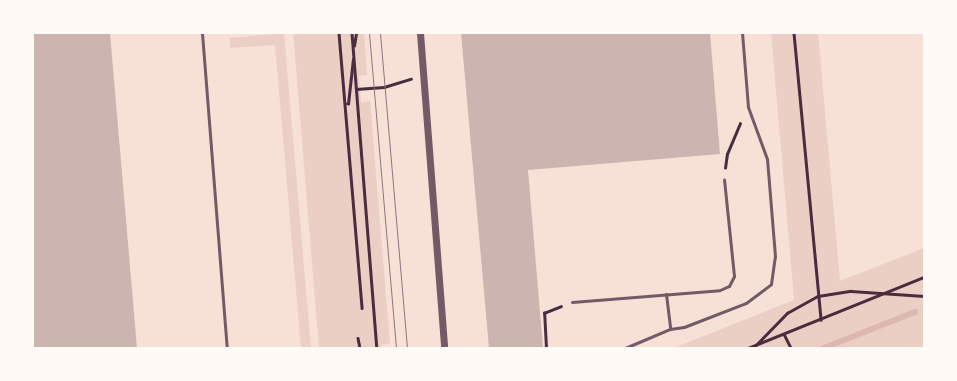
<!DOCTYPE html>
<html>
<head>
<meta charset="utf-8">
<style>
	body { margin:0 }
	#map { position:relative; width:957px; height:381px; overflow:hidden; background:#f7e1d7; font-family:Overpass,sans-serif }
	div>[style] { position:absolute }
	.green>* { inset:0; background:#ebcfc5 }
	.stream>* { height:6px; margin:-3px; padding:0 3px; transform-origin:3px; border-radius:3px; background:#dcb8b0 }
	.building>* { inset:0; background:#ccb4b1 }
	.path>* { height:2.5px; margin:-1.25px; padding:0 1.25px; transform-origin:1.25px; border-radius:1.25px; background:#4a2c40 }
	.service>* { height:3px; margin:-1.5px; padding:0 1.5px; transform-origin:1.5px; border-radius:1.5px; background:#755966 }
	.tertiary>* { height:7px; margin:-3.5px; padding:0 3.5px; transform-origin:3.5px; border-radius:3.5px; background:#755966 }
	.tram>* { height:1px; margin:-0.5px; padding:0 0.5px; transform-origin:0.5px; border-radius:0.5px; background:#8f747c }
	span { translate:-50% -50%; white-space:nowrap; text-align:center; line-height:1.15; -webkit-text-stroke:4px #fffaf5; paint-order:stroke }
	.frame { position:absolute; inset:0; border:34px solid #fffaf5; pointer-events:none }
</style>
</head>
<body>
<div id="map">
	<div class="green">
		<div style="clip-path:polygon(284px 33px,311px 348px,301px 348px,275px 45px,230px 48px,230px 38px)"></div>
		<div style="clip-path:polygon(293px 33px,364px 33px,367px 75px,359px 76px,361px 102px,370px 101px,390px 344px,381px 345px,382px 348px,319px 348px)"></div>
		<div style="clip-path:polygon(771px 33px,818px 33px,840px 281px,924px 248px,924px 348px,674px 348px,794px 300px)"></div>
	</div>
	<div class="stream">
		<div style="left:824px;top:348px;width:98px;rotate:-21.6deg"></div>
	</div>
	<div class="building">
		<div style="clip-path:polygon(33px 33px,110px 33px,137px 348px,33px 348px)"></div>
		<div style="clip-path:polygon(461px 33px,710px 33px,720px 154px,528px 170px,543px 348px,489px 348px)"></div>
	</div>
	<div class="path">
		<div style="left:339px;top:33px;width:276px;rotate:85.2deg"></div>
		<div style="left:352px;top:33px;width:316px;rotate:85.5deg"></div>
		<div style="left:794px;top:33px;width:288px;rotate:84.6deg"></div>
		<div style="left:354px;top:46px;width:13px;rotate:-81deg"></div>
		<div style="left:356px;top:89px;width:28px;rotate:-4deg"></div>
		<div style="left:384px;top:87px;width:28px;rotate:-17deg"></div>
		<div style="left:345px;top:104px;width:3px"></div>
		<div style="left:348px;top:104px;width:45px;rotate:-83.7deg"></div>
		<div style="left:725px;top:168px;width:14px;rotate:-82deg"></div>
		<div style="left:727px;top:154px;width:33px;rotate:-67deg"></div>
		<div style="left:784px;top:334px;width:16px;rotate:63deg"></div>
		<div style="left:358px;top:338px;width:10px;rotate:79deg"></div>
		<div style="left:546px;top:348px;width:35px;rotate:-93deg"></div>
		<div style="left:544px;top:313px;width:18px;rotate:-22deg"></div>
		<div style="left:748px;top:348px;width:190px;rotate:-22deg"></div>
		<div style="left:753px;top:348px;width:49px;rotate:-45.8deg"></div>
		<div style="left:787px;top:313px;width:35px;rotate:-29deg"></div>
		<div style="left:818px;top:296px;width:33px;rotate:-9deg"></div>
		<div style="left:851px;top:291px;width:73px;rotate:3.9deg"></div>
	</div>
	<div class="service">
		<div style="left:202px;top:33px;width:316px;rotate:85.5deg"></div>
		<div style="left:666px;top:294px;width:35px;rotate:83deg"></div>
		<div style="left:572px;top:302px;width:148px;rotate:-4.6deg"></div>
		<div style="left:720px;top:290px;width:10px;rotate:-24deg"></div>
		<div style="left:729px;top:286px;width:11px;rotate:-63deg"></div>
		<div style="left:734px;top:276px;width:97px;rotate:-95.9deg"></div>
		<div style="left:625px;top:348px;width:49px;rotate:-22.9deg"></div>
		<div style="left:670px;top:329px;width:14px;rotate:-8deg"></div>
		<div style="left:684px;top:327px;width:66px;rotate:-21.2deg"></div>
		<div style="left:746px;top:303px;width:31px;rotate:-37deg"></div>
		<div style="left:771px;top:284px;width:28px;rotate:-82deg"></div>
		<div style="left:775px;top:256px;width:97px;rotate:-94.7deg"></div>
		<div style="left:767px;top:159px;width:55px;rotate:-110.1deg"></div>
		<div style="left:748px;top:107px;width:74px;rotate:-94.6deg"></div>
	</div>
	<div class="tertiary">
		<div style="left:420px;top:33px;width:316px;rotate:85.6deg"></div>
	</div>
	<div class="tram">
		<div style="left:369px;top:33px;width:316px;rotate:85.1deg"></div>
		<div style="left:380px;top:33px;width:316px;rotate:85.1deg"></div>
	</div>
	<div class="frame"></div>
</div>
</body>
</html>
